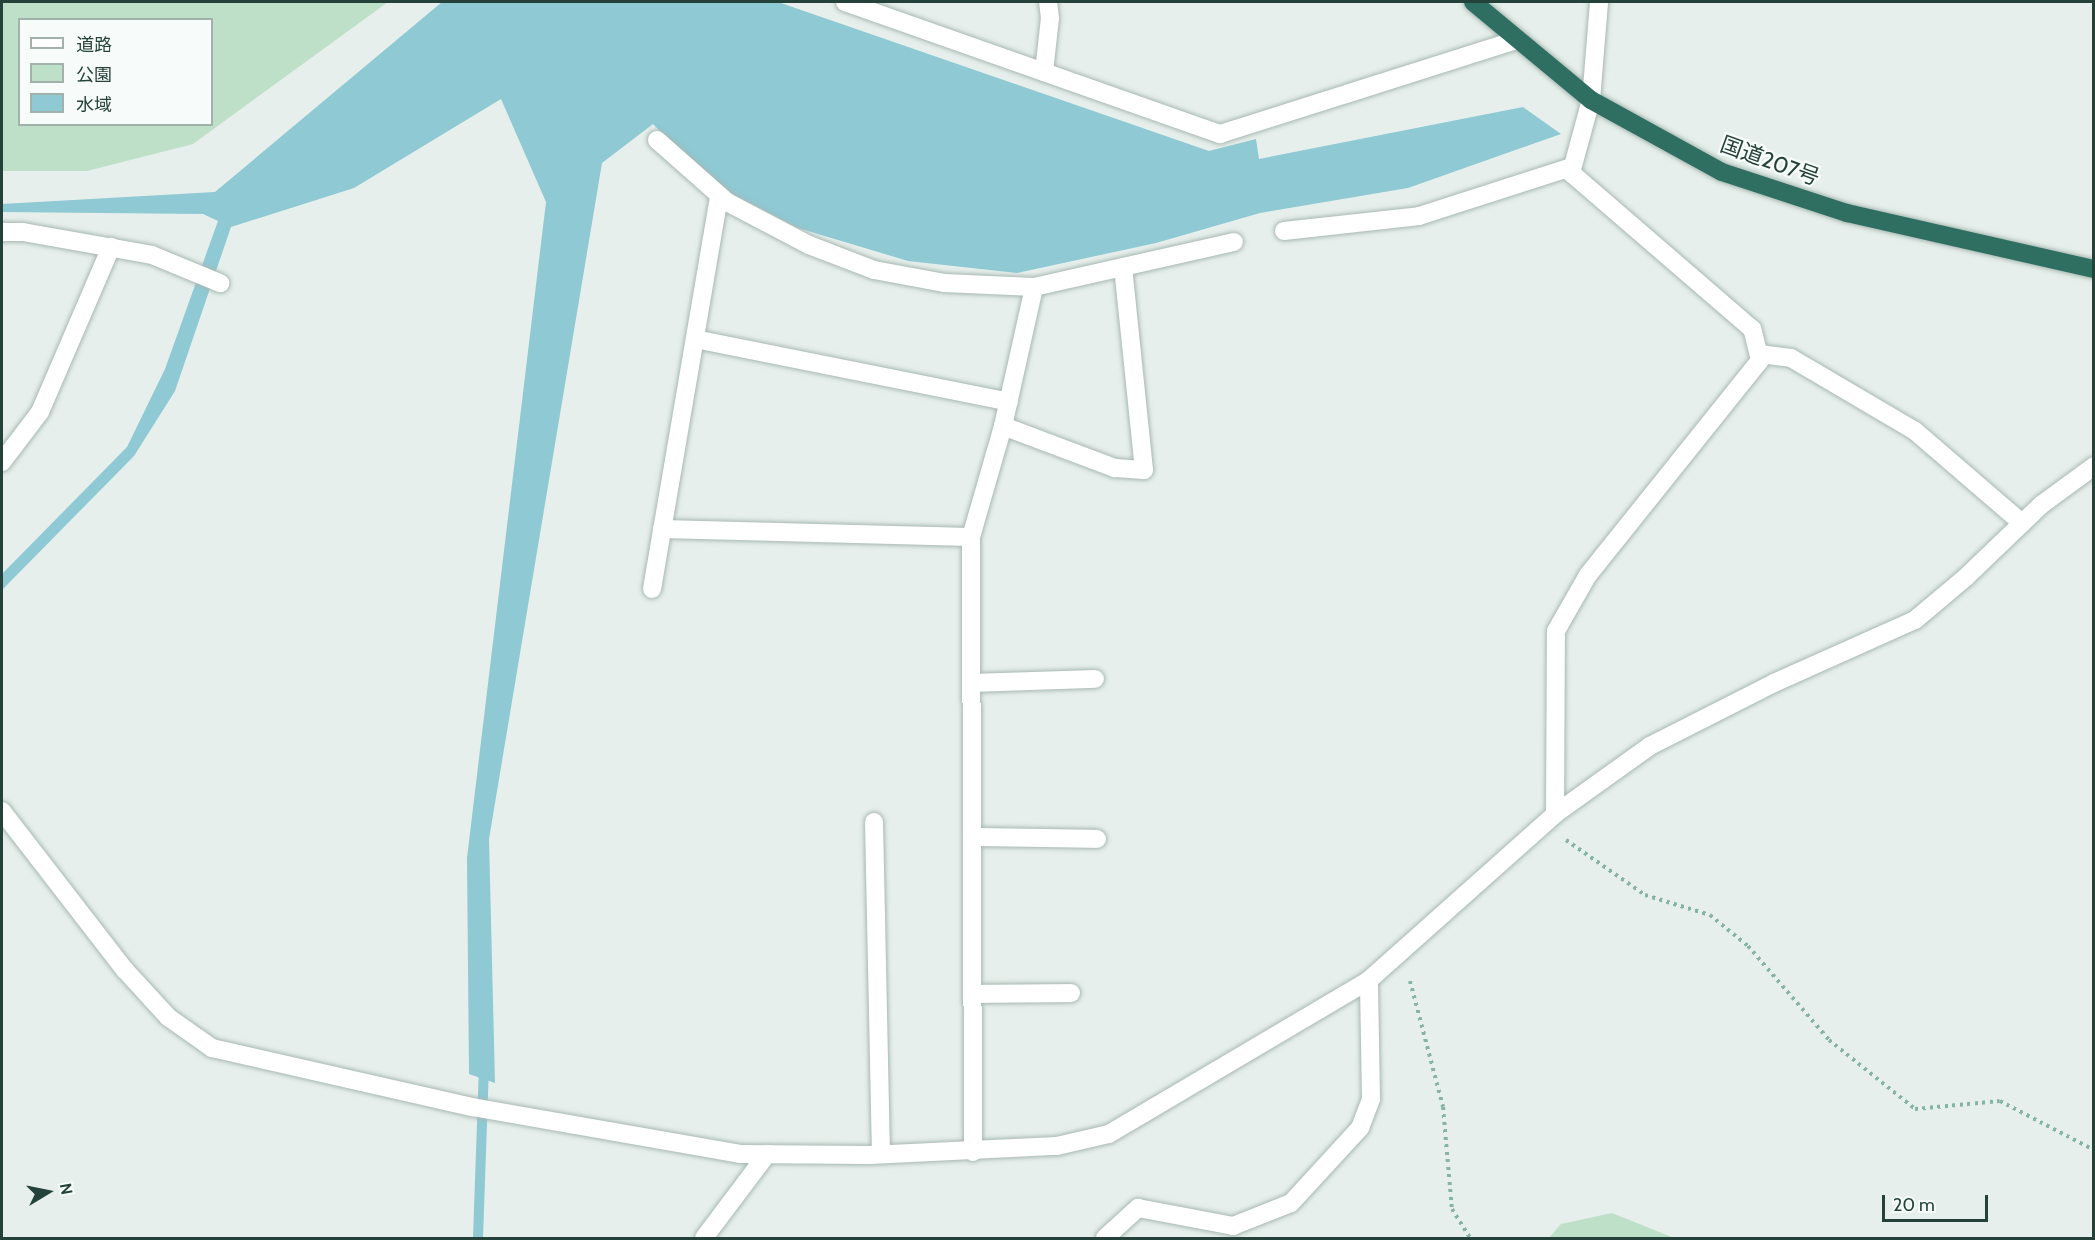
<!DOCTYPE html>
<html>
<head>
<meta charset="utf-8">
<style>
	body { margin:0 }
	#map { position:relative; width:2095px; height:1240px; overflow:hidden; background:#e6efeb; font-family:Cabin,"Noto Sans JP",sans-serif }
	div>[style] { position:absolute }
	.green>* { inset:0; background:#bfe0c8 }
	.water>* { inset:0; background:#8ec9d4 }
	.stream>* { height:10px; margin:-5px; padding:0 5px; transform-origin:5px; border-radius:5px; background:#8ec9d4 }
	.path>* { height:4px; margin-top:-2px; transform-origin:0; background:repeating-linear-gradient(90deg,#86b3a5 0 3px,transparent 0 7.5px) }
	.roads { filter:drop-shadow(0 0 2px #a8b8b2) drop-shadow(0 0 2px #a8b8b2) }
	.street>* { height:18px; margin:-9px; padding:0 9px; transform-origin:9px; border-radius:9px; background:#fff }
	.secondary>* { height:18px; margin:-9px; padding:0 9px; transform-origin:9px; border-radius:9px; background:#fff }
	.highway>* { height:18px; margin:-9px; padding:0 9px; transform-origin:9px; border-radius:9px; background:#2f6f62 }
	span { translate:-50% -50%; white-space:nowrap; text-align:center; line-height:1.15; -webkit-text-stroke:4.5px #f7fbf9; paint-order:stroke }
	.street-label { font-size:22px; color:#24423a }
	.frame { position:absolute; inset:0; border:3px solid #24423a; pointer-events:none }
	.legend { position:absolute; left:18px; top:18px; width:195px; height:108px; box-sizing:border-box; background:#f7fbf9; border:2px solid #a3b1ad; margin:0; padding:8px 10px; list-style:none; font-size:18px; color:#24423a }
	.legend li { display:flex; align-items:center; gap:12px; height:30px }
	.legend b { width:30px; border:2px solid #a3b1ad }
	.north { position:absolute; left:18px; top:1162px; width:60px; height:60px; -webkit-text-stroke:4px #f7fbf9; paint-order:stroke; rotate:80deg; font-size:16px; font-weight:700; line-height:24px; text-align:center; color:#24423a }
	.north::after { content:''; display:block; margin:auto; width:21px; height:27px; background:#24423a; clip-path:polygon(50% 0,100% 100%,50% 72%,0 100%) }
	.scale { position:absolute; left:1882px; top:1195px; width:106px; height:27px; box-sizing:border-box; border:3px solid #24423a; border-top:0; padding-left:8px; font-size:18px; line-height:21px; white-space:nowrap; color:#24423a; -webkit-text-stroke:4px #f7fbf9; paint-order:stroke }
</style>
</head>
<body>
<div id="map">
	<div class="green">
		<div style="clip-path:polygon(evenodd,2px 2px,388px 2px,193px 144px,87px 171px,2px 171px,2px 2px,20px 20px,212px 20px,212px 124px,20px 124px,20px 20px)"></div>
		<div style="clip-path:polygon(1612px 1213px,1674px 1238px,1549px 1238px,1561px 1224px)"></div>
	</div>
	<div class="water">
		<div style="clip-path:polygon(442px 2px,778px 2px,1209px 151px,1256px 139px,1259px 159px,1523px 107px,1561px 134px,1408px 188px,1260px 213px,1156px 243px,1017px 273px,908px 261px,798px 228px,709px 182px,653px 124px,602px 163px,489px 839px,495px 1083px,469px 1074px,467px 858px,546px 202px,501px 99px,354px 188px,231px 227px,175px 391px,134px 456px,2px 590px,2px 574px,127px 447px,165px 369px,218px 221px,203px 214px,2px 212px,2px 204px,215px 192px)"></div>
	</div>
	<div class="stream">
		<div style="left:478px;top:1238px;width:173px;rotate:-88deg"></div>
	</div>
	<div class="path">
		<div style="left:1566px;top:840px;width:96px;rotate:34.8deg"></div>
		<div style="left:1645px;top:895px;width:68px;rotate:17.1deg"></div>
		<div style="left:1710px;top:915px;width:49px;rotate:39.2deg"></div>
		<div style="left:1748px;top:946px;width:124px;rotate:49.2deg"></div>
		<div style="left:1829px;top:1040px;width:110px;rotate:38.7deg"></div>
		<div style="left:1915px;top:1109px;width:85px;rotate:-5.4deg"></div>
		<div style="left:2000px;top:1101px;width:106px;rotate:27.5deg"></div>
		<div style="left:1410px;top:981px;width:130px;rotate:75.3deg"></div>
		<div style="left:1443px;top:1107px;width:102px;rotate:85deg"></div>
		<div style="left:1452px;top:1209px;width:34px;rotate:58deg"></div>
	</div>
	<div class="roads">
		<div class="street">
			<div style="left:845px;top:2px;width:398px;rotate:19.4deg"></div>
			<div style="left:1220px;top:134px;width:311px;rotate:-17.6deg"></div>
			<div style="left:1044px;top:72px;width:54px;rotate:-83.7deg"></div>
			<div style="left:1050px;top:18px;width:16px;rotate:-97deg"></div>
			<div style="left:657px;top:140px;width:94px;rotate:41.5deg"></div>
			<div style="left:727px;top:202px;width:93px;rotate:27.7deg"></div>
			<div style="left:809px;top:245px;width:70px;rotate:21deg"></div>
			<div style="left:874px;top:270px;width:71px;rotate:10.5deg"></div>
			<div style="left:944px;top:283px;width:90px;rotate:2.5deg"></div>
			<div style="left:1284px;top:231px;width:136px;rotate:-6.3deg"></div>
			<div style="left:1419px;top:216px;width:161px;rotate:-17.8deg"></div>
			<div style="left:2px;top:232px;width:21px"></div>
			<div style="left:23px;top:232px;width:131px;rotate:10.1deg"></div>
			<div style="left:152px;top:255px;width:74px;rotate:22.4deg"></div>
			<div style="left:695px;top:339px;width:320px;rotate:11.3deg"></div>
			<div style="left:1759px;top:354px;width:32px;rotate:7deg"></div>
			<div style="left:1791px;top:358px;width:144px;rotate:30.5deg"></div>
			<div style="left:1915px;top:431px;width:141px;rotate:40.7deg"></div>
			<div style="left:1003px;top:426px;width:120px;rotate:20.6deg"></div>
			<div style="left:1115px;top:468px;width:29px;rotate:4deg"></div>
			<div style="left:1144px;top:470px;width:204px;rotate:-95.9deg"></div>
			<div style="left:2px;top:462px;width:63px;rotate:-52.8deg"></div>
			<div style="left:40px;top:412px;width:180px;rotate:-66.7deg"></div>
			<div style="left:662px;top:529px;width:309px;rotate:1.5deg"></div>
			<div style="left:652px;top:589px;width:399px;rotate:-80.3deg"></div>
			<div style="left:972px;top:683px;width:123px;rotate:-1.9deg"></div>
			<div style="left:1555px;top:814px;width:183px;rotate:-89.7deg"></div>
			<div style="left:1556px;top:631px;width:64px;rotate:-60.3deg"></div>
			<div style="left:1588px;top:575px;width:275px;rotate:-51.3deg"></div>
			<div style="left:1760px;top:360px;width:32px;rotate:-104deg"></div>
			<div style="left:1752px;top:329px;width:239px;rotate:-139.2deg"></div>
			<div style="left:1571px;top:173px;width:76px;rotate:-74.7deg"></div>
			<div style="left:1591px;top:100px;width:98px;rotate:-85.3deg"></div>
			<div style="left:874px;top:822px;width:332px;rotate:88.8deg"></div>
			<div style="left:972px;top:837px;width:125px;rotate:0.9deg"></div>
			<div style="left:973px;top:994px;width:98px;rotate:-0.6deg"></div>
			<div style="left:973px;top:1152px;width:615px;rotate:-90.19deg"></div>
			<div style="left:971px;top:537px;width:116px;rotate:-73.9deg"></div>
			<div style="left:1003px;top:426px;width:142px;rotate:-77.4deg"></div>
			<div style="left:1034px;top:287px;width:205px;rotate:-12.7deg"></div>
			<div style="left:704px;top:1238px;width:105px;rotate:-53.1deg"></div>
			<div style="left:1105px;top:1238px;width:45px;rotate:-42.3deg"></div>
			<div style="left:1138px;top:1208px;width:97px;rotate:10.7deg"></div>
			<div style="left:1233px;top:1226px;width:62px;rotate:-21.6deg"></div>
			<div style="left:1291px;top:1203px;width:102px;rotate:-47.4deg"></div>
			<div style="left:1360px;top:1128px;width:31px;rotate:-69deg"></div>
			<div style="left:1371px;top:1099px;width:119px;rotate:-91deg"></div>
		</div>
		<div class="secondary">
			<div style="left:2px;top:811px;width:201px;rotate:52.3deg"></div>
			<div style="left:125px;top:970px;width:64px;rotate:47.5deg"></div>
			<div style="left:168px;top:1017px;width:54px;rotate:35.2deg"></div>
			<div style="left:212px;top:1048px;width:267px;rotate:12.8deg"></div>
			<div style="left:472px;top:1107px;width:272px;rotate:9.9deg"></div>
			<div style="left:740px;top:1154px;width:130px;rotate:0.4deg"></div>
			<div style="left:870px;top:1155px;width:187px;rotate:-2.8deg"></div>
			<div style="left:1057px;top:1146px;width:53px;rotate:-13deg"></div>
			<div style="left:1109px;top:1134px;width:302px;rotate:-30.6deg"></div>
			<div style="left:1369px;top:980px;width:249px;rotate:-41.7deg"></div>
			<div style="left:1555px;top:814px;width:117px;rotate:-35.6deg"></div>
			<div style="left:1650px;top:746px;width:139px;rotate:-26.9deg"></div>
			<div style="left:1774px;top:683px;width:154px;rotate:-24.1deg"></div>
			<div style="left:1915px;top:620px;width:67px;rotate:-40.1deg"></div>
			<div style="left:1966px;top:577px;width:104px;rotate:-43.8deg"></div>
			<div style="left:2041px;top:505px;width:66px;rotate:-36.3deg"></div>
		</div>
		<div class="highway">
			<div style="left:1473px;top:2px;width:153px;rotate:39.7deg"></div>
			<div style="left:1591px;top:100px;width:149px;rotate:28.8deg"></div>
			<div style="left:1722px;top:172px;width:132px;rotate:18.2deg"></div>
			<div style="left:1847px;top:213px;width:253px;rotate:12.8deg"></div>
		</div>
	</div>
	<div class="street-label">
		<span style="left:1770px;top:161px;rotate:20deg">国道207号</span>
	</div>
	<div class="frame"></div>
	<ul class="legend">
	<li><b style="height:8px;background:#fff"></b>道路</li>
	<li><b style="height:16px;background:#bfe0c8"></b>公園</li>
	<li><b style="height:16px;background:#8ec9d4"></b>水域</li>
	</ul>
	<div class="north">N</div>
	<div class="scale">20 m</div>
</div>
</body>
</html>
